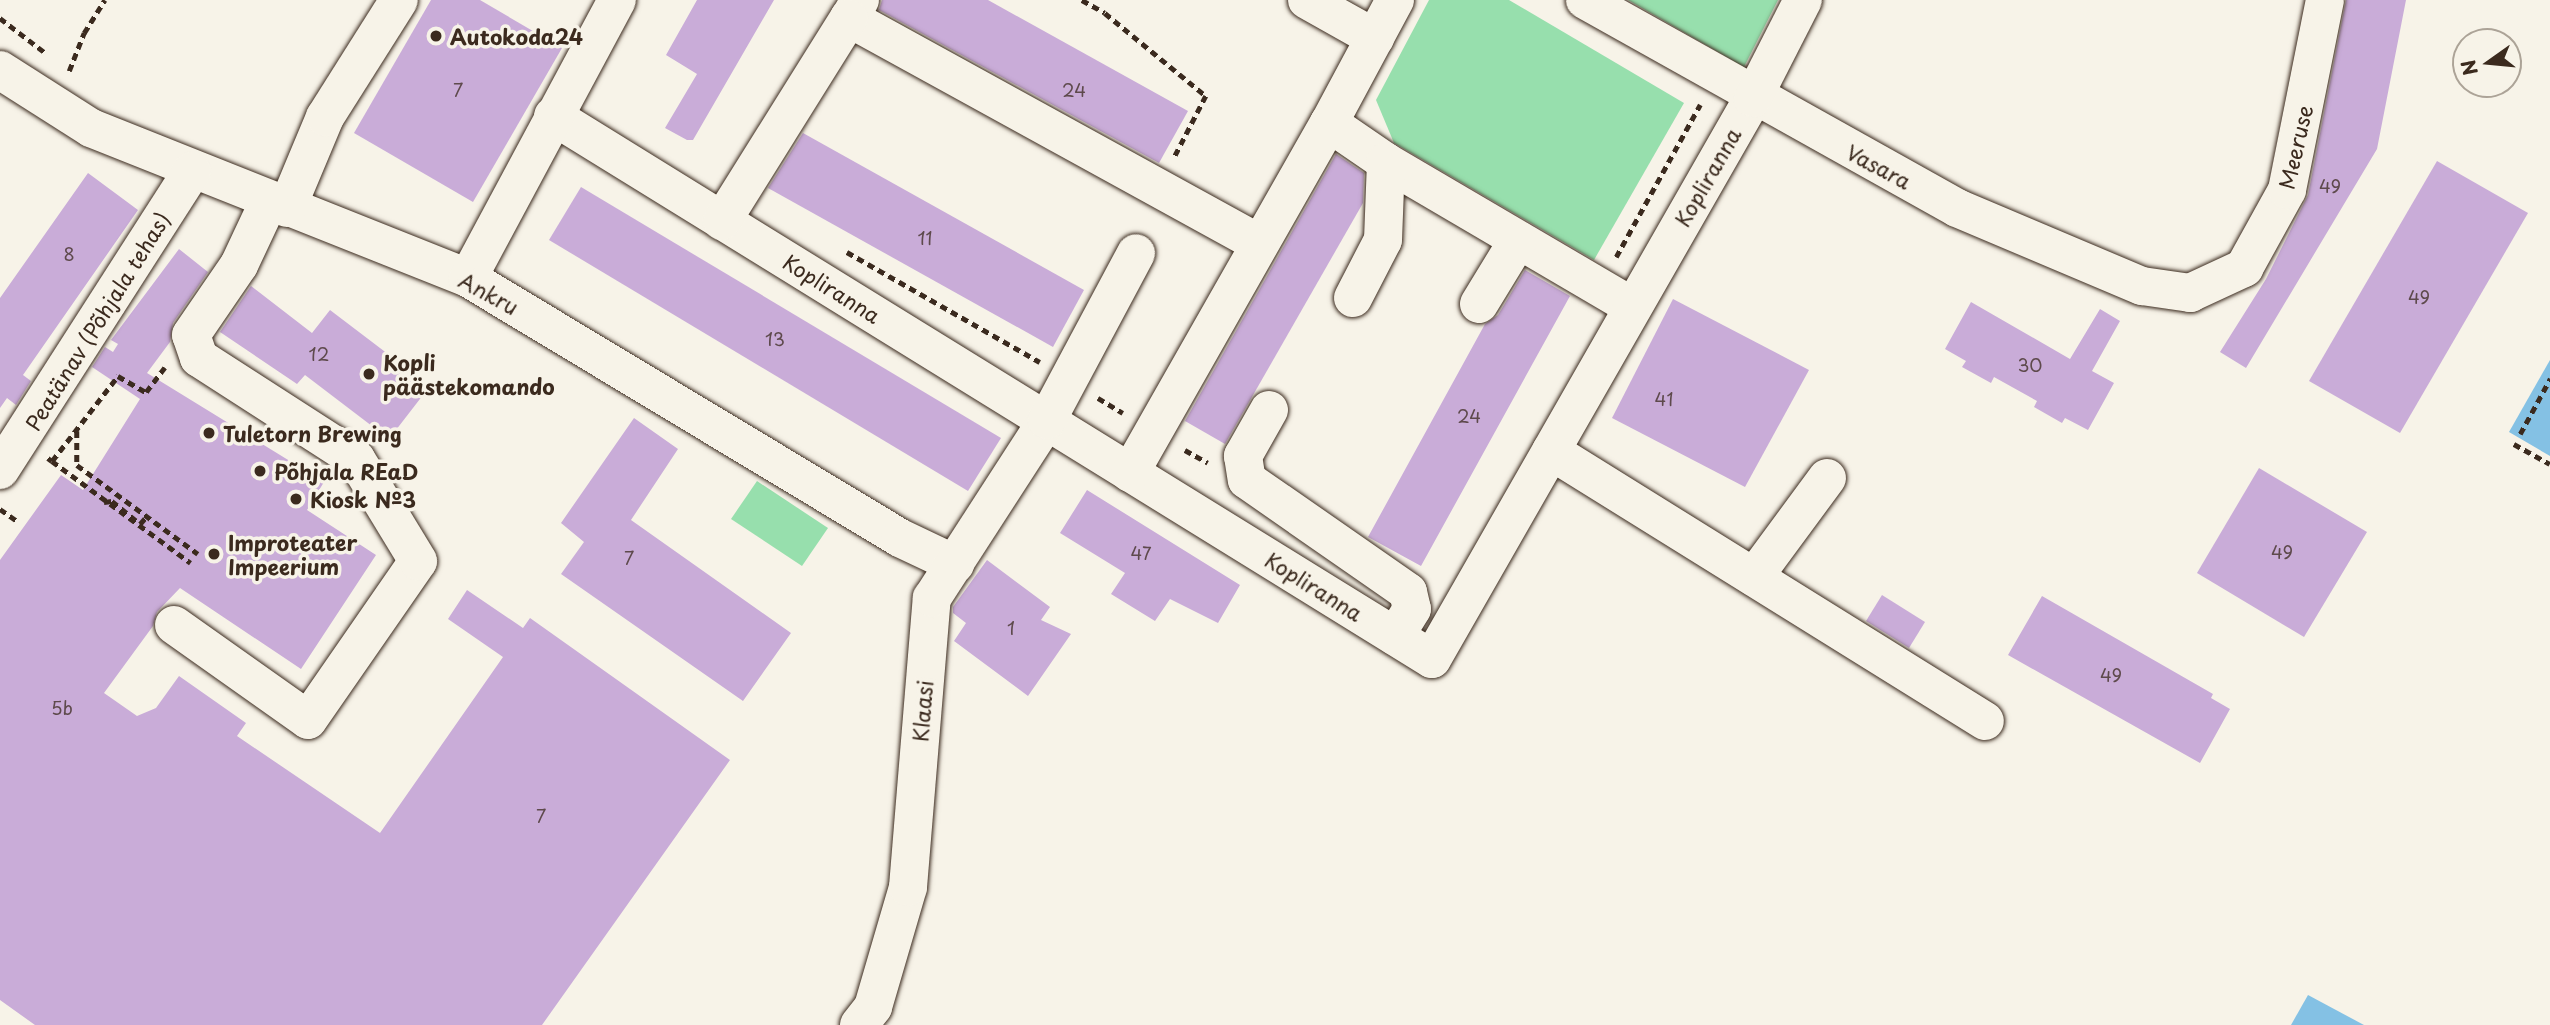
<!DOCTYPE html>
<html>
<head>
<meta charset="utf-8">
<style>
	body { margin:0 }
	#map { position:relative; width:2550px; height:1025px; overflow:hidden; background:#f7f3e8; font-family:"Playpen Sans",sans-serif }
	div>[style] { position:absolute }
	.green>* { inset:0; background:#97dfad }
	.water>* { inset:0; background:#84c1e4 }
	.building>* { inset:0; background:#c9acd8 }
	.path>* { height:4.5px; margin-top:-2.25px; transform-origin:0; background:repeating-linear-gradient(90deg,#3b2a1e 0 7px,transparent 0 12px) }
	.roads { filter:drop-shadow(0 0 2px #3b2a1e) drop-shadow(0 0 2px #3b2a1e) }
	.minor>* { height:38px; margin:-19px; padding:0 19px; transform-origin:19px; border-radius:19px; background:#f7f3e8 }
	.dots>* { width:19px; height:19px; translate:-50% -50%; box-sizing:border-box; border:4px solid #f7f3e8; border-radius:50% }
	span { translate:-50% -50%; white-space:nowrap; text-align:center; line-height:1.15; -webkit-text-stroke:7px #f7f3e8; paint-order:stroke }
	.number-label { font-size:18px; color:#5e4a4c }
	.number-label span { -webkit-text-stroke-width:0 }
	.poi-label { font-size:21px; color:#3b2a1e; font-weight:700 }
	.left { translate:0 -50%; text-align:left }
	.street-label { font-size:21px; color:#3b2a1e }
	.north { position:absolute; left:2452px; top:28px; width:70px; height:70px; box-sizing:border-box; background:#f7f3e8; border:2px solid #aca397; border-radius:50%; rotate:255deg; font-size:19px; font-weight:700; line-height:28px; text-align:center; color:#3b2a1e }
	.north::after { content:''; display:block; margin:auto; width:24px; height:32px; background:#3b2a1e; clip-path:polygon(50% 0,100% 100%,50% 72%,0 100%) }
</style>
</head>
<body>
<div id="map">
	<div class="green">
		<div style="clip-path:polygon(1429px 0,1509px 0,1684px 103px,1594px 260px,1394px 143px,1376px 100px)"></div>
		<div style="clip-path:polygon(1628px 0,1778px 0,1744px 67px)"></div>
		<div style="clip-path:polygon(757px 481px,828px 528px,802px 566px,731px 519px)"></div>
	</div>
	<div class="water">
		<div style="clip-path:polygon(2550px 360px,2550px 456px,2509px 432px)"></div>
		<div style="clip-path:polygon(2308px 995px,2364px 1025px,2291px 1025px)"></div>
	</div>
	<div class="building">
		<div style="clip-path:polygon(431px 0,480px 0,562px 48px,473px 202px,354px 133px)"></div>
		<div style="clip-path:polygon(697px 0,774px 0,693px 140px,687px 140px,665px 128px,697px 74px,666px 55px)"></div>
		<div style="clip-path:polygon(882px 0,988px 0,1188px 111px,1159px 163px,879px 10px)"></div>
		<div style="clip-path:polygon(2346px 0,2406px 0,2377px 149px,2246px 368px,2220px 352px,2266px 279px,2308px 195px)"></div>
		<div style="clip-path:polygon(803px 133px,1084px 290px,1053px 347px,768px 188px)"></div>
		<div style="clip-path:polygon(1336px 154px,1364px 173px,1363px 203px,1225px 444px,1185px 421px)"></div>
		<div style="clip-path:polygon(2437px 161px,2528px 213px,2400px 433px,2309px 381px)"></div>
		<div style="clip-path:polygon(88px 173px,138px 210px,23px 375px,31px 381px,16px 405px,7px 398px,0 408px,0 298px)"></div>
		<div style="clip-path:polygon(581px 187px,1001px 438px,968px 491px,549px 240px)"></div>
		<div style="clip-path:polygon(179px 249px,208px 272px,173px 323px,170px 342px,147px 373px,324px 482px,307px 510px,376px 555px,301px 669px,180px 588px,157px 612px,153px 626px,104px 693px,137px 716px,156px 708px,179px 676px,246px 723px,237px 736px,380px 833px,503px 657px,448px 619px,467px 590px,523px 628px,530px 618px,730px 760px,542px 1025px,35px 1025px,0 1000px,0 560px,61px 475px,83px 490px,140px 399px,92px 367px,105px 347px,113px 352px,118px 344px,111px 340px)"></div>
		<div style="clip-path:polygon(1525px 270px,1570px 296px,1421px 566px,1368px 537px,1485px 324px,1498px 315px)"></div>
		<div style="clip-path:polygon(251px 286px,312px 333px,330px 310px,430px 386px,389px 439px,305px 375px,297px 384px,220px 332px)"></div>
		<div style="clip-path:polygon(1673px 299px,1809px 370px,1745px 487px,1612px 418px)"></div>
		<div style="clip-path:polygon(1971px 302px,2070px 359px,2100px 309px,2120px 321px,2092px 371px,2114px 383px,2088px 430px,2065px 418px,2062px 423px,2034px 407px,2037px 401px,1994px 377px,1991px 383px,1962px 367px,1966px 361px,1945px 349px)"></div>
		<div style="clip-path:polygon(634px 418px,678px 449px,631px 520px,791px 633px,743px 701px,561px 574px,584px 542px,561px 523px)"></div>
		<div style="clip-path:polygon(2259px 468px,2367px 532px,2304px 637px,2197px 573px)"></div>
		<div style="clip-path:polygon(1087px 490px,1240px 585px,1218px 623px,1170px 599px,1155px 621px,1111px 594px,1125px 573px,1060px 533px)"></div>
		<div style="clip-path:polygon(987px 560px,1050px 607px,1041px 620px,1071px 634px,1028px 696px,954px 641px,966px 623px,953px 613px,953px 607px)"></div>
		<div style="clip-path:polygon(1882px 595px,1925px 622px,1909px 648px,1866px 621px)"></div>
		<div style="clip-path:polygon(2042px 596px,2213px 694px,2211px 698px,2230px 709px,2200px 763px,2008px 655px)"></div>
	</div>
	<div class="path">
		<div style="left:1082px;top:0;width:26px;rotate:29deg"></div>
		<div style="left:1105px;top:13px;width:131px;rotate:39.4deg"></div>
		<div style="left:1206px;top:96px;width:70px;rotate:117.3deg"></div>
		<div style="left:0;top:18px;width:59px;rotate:37.5deg"></div>
		<div style="left:69px;top:71px;width:41px;rotate:-68.5deg"></div>
		<div style="left:84px;top:33px;width:39px;rotate:-58deg"></div>
		<div style="left:847px;top:252px;width:222px;rotate:29.7deg"></div>
		<div style="left:1616px;top:257px;width:174px;rotate:-61.1deg"></div>
		<div style="left:1098px;top:398px;width:29px;rotate:31deg"></div>
		<div style="left:77px;top:431px;width:34px;rotate:90deg"></div>
		<div style="left:77px;top:465px;width:150px;rotate:36.3deg"></div>
		<div style="left:2520px;top:434px;width:63px;rotate:-61.4deg"></div>
		<div style="left:2514px;top:444px;width:41px;rotate:29.1deg"></div>
		<div style="left:1185px;top:450px;width:26px;rotate:29deg"></div>
		<div style="left:48px;top:458px;width:5px;rotate:37deg"></div>
		<div style="left:52px;top:461px;width:108px;rotate:-52.2deg"></div>
		<div style="left:118px;top:376px;width:32px;rotate:30deg"></div>
		<div style="left:146px;top:392px;width:31px;rotate:-53deg"></div>
		<div style="left:52px;top:461px;width:172px;rotate:36.3deg"></div>
		<div style="left:104px;top:502px;width:8px;rotate:-7deg"></div>
		<div style="left:112px;top:501px;width:36px;rotate:39deg"></div>
		<div style="left:140px;top:524px;width:8px;rotate:-50deg"></div>
		<div style="left:0;top:509px;width:21px;rotate:35deg"></div>
	</div>
	<div class="roads">
		<div class="minor">
			<div style="left:860px;top:0;width:21px;rotate:121deg"></div>
			<div style="left:849px;top:18px;width:467px;rotate:28.8deg"></div>
			<div style="left:1307px;top:0;width:78px;rotate:29.2deg"></div>
			<div style="left:1395px;top:0;width:140px;rotate:118.2deg"></div>
			<div style="left:1329px;top:123px;width:69px;rotate:34.4deg"></div>
			<div style="left:1386px;top:162px;width:286px;rotate:30.4deg"></div>
			<div style="left:1585px;top:0;width:426px;rotate:29.2deg"></div>
			<div style="left:1957px;top:208px;width:201px;rotate:22.9deg"></div>
			<div style="left:2142px;top:286px;width:49px;rotate:8.3deg"></div>
			<div style="left:2190px;top:293px;width:60px;rotate:-24.8deg"></div>
			<div style="left:2244px;top:268px;width:89px;rotate:-61.1deg"></div>
			<div style="left:2287px;top:190px;width:194px;rotate:-78.7deg"></div>
			<div style="left:0;top:70px;width:108px;rotate:32.5deg"></div>
			<div style="left:91px;top:128px;width:406px;rotate:21.7deg"></div>
			<div style="left:468px;top:278px;width:504px;rotate:31.04deg"></div>
			<div style="left:900px;top:538px;width:61px;rotate:25.3deg"></div>
			<div style="left:553px;top:116px;width:1033px;rotate:31.71deg"></div>
			<div style="left:1432px;top:659px;width:646px;rotate:-60.22deg"></div>
			<div style="left:1753px;top:98px;width:110px;rotate:-63deg"></div>
			<div style="left:287px;top:208px;width:99px;rotate:-67.3deg"></div>
			<div style="left:325px;top:117px;width:138px;rotate:-57.7deg"></div>
			<div style="left:722px;top:221px;width:239px;rotate:-58deg"></div>
			<div style="left:468px;top:278px;width:315px;rotate:-61.8deg"></div>
			<div style="left:1353px;top:298px;width:65px;rotate:-62.7deg"></div>
			<div style="left:1383px;top:240px;width:78px;rotate:-87.8deg"></div>
			<div style="left:1479px;top:304px;width:75px;rotate:-58.6deg"></div>
			<div style="left:1269px;top:410px;width:53px;rotate:119.5deg"></div>
			<div style="left:1243px;top:456px;width:24px;rotate:81deg"></div>
			<div style="left:1247px;top:480px;width:196px;rotate:34.8deg"></div>
			<div style="left:1408px;top:592px;width:17px;rotate:77deg"></div>
			<div style="left:1412px;top:609px;width:32px;rotate:122deg"></div>
			<div style="left:1551px;top:451px;width:511px;rotate:31.89deg"></div>
			<div style="left:0;top:470px;width:355px;rotate:-57.3deg"></div>
			<div style="left:1130px;top:473px;width:403px;rotate:-60.4deg"></div>
			<div style="left:1754px;top:577px;width:123px;rotate:-53.6deg"></div>
			<div style="left:174px;top:625px;width:164px;rotate:35.3deg"></div>
			<div style="left:308px;top:720px;width:193px;rotate:-55.3deg"></div>
			<div style="left:418px;top:561px;width:119px;rotate:-121.3deg"></div>
			<div style="left:356px;top:459px;width:187px;rotate:-147.2deg"></div>
			<div style="left:199px;top:358px;width:24px;rotate:-109deg"></div>
			<div style="left:191px;top:335px;width:85px;rotate:-55.6deg"></div>
			<div style="left:239px;top:265px;width:71px;rotate:-64.9deg"></div>
			<div style="left:859px;top:1025px;width:23px;rotate:-52deg"></div>
			<div style="left:873px;top:1007px;width:125px;rotate:-73.7deg"></div>
			<div style="left:908px;top:887px;width:290px;rotate:-85.3deg"></div>
			<div style="left:932px;top:598px;width:212px;rotate:-57.1deg"></div>
			<div style="left:1047px;top:420px;width:189px;rotate:-61.9deg"></div>
		</div>
	</div>
	<div class="dots">
		<div style="left:436px;top:36px;background:#3b2a1e"></div>
		<div style="left:369px;top:374px;background:#3b2a1e"></div>
		<div style="left:209px;top:433px;background:#3b2a1e"></div>
		<div style="left:260px;top:471px;background:#3b2a1e"></div>
		<div style="left:296px;top:499px;background:#3b2a1e"></div>
		<div style="left:214px;top:554px;background:#3b2a1e"></div>
	</div>
	<div class="number-label">
		<span style="left:458px;top:90px">7</span>
		<span style="left:1074px;top:90px">24</span>
		<span style="left:2330px;top:186px">49</span>
		<span style="left:925px;top:238px">11</span>
		<span style="left:69px;top:254px">8</span>
		<span style="left:2419px;top:297px">49</span>
		<span style="left:775px;top:339px">13</span>
		<span style="left:319px;top:354px">12</span>
		<span style="left:2030px;top:365px">30</span>
		<span style="left:1664px;top:399px">41</span>
		<span style="left:1469px;top:416px">24</span>
		<span style="left:2282px;top:552px">49</span>
		<span style="left:1141px;top:553px">47</span>
		<span style="left:629px;top:558px">7</span>
		<span style="left:1011px;top:628px">1</span>
		<span style="left:2111px;top:675px">49</span>
		<span style="left:62px;top:708px">5b</span>
		<span style="left:541px;top:816px">7</span>
	</div>
	<div class="poi-label">
		<span class="left" style="left:450px;top:36px">Autokoda24</span>
		<span class="left" style="left:383px;top:374px">Kopli<br>päästekomando</span>
		<span class="left" style="left:223px;top:433px">Tuletorn Brewing</span>
		<span class="left" style="left:274px;top:471px">Põhjala REaD</span>
		<span class="left" style="left:310px;top:499px">Kiosk №3</span>
		<span class="left" style="left:228px;top:554px">Improteater<br>Impeerium</span>
	</div>
	<div class="street-label">
		<span style="left:2295px;top:147px;rotate:-77deg">Meeruse</span>
		<span style="left:1879px;top:166px;rotate:28deg">Vasara</span>
		<span style="left:1707px;top:177px;rotate:-60deg">Kopliranna</span>
		<span style="left:832px;top:288px;rotate:32deg">Kopliranna</span>
		<span style="left:489px;top:293px;rotate:29deg">Ankru</span>
		<span style="left:97px;top:321px;rotate:-58deg">Peatänav (Põhjala tehas)</span>
		<span style="left:1314px;top:586px;rotate:32deg">Kopliranna</span>
		<span style="left:922px;top:711px;rotate:-85deg">Klaasi</span>
	</div>
	<div class="north">N</div>
</div>
</body>
</html>
